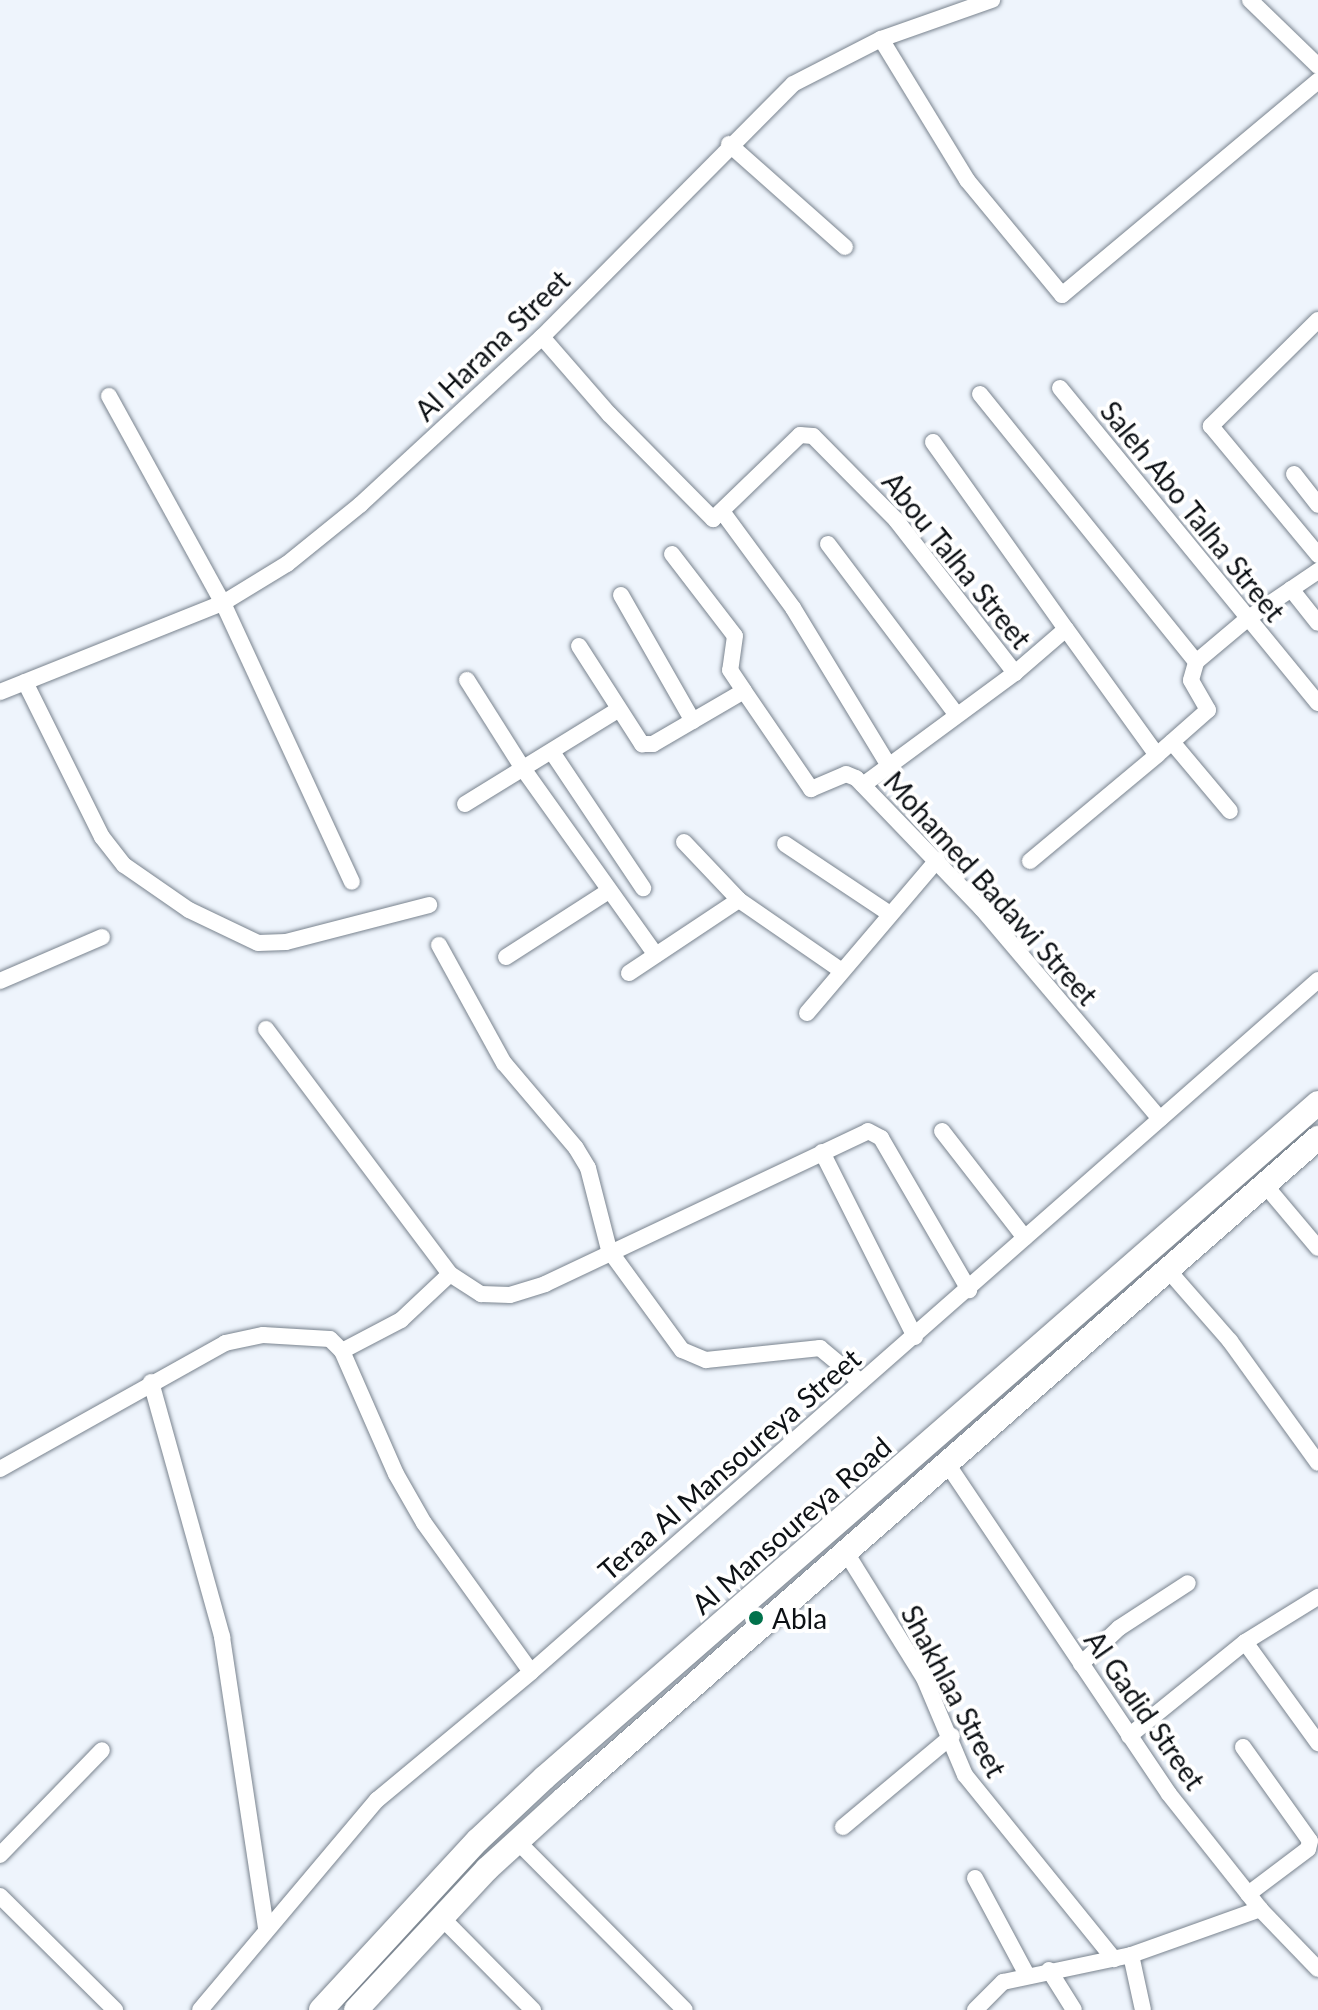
<!DOCTYPE html>
<html>
<head>
<meta charset="utf-8">
<style>
	body { margin:0 }
	#map { position:relative; width:1318px; height:2010px; overflow:hidden; background:#eef4fc; font-family:Lato,sans-serif }
	div>[style] { position:absolute }
	.roads { filter:drop-shadow(0 0 2px #79838e) drop-shadow(0 0 2px #79838e) }
	.street>* { height:16px; margin:-8px; padding:0 8px; transform-origin:8px; border-radius:8px; background:#fff }
	.secondary>* { height:24px; margin:-12px; padding:0 12px; transform-origin:12px; border-radius:12px; background:#fff }
	.dots>* { width:22px; height:22px; translate:-50% -50%; box-sizing:border-box; border:4px solid #fff; border-radius:50% }
	span { translate:-50% -50%; white-space:nowrap; text-align:center; line-height:1.15; -webkit-text-stroke:8px #fff; paint-order:stroke }
	.street-label { font-size:28px; color:#0d1115 }
	.poi-label { font-size:28px; color:#0d1115 }
	.left { translate:0 -50%; text-align:left }
</style>
</head>
<body>
<div id="map">
	<div class="roads">
		<div class="street">
			<div style="left:1250px;top:0;width:95px;rotate:44.1deg"></div>
			<div style="left:881px;top:39px;width:165px;rotate:58.6deg"></div>
			<div style="left:967px;top:180px;width:149px;rotate:50.4deg"></div>
			<div style="left:1062px;top:295px;width:334px;rotate:-39.9deg"></div>
			<div style="left:729px;top:144px;width:155px;rotate:41.6deg"></div>
			<div style="left:1318px;top:320px;width:151px;rotate:135.3deg"></div>
			<div style="left:1211px;top:426px;width:168px;rotate:50.3deg"></div>
			<div style="left:542px;top:337px;width:102px;rotate:49deg"></div>
			<div style="left:609px;top:414px;width:148px;rotate:45.3deg"></div>
			<div style="left:713px;top:519px;width:121px;rotate:-44deg"></div>
			<div style="left:800px;top:435px;width:13px;rotate:4deg"></div>
			<div style="left:813px;top:436px;width:118px;rotate:45.3deg"></div>
			<div style="left:896px;top:520px;width:194px;rotate:52.1deg"></div>
			<div style="left:1015px;top:673px;width:67px;rotate:-40.8deg"></div>
			<div style="left:1066px;top:629px;width:155px;rotate:54.2deg"></div>
			<div style="left:1157px;top:755px;width:68px;rotate:-41.4deg"></div>
			<div style="left:1208px;top:710px;width:34px;rotate:-120deg"></div>
			<div style="left:1191px;top:680px;width:19px;rotate:-74deg"></div>
			<div style="left:1196px;top:662px;width:67px;rotate:-40.1deg"></div>
			<div style="left:1247px;top:619px;width:86px;rotate:-34.1deg"></div>
			<div style="left:1060px;top:388px;width:407px;rotate:50.7deg"></div>
			<div style="left:980px;top:394px;width:344px;rotate:51.1deg"></div>
			<div style="left:109px;top:396px;width:236px;rotate:61.2deg"></div>
			<div style="left:223px;top:603px;width:307px;rotate:65.2deg"></div>
			<div style="left:933px;top:442px;width:229px;rotate:54.6deg"></div>
			<div style="left:1294px;top:474px;width:39px;rotate:52deg"></div>
			<div style="left:724px;top:514px;width:117px;rotate:53.7deg"></div>
			<div style="left:793px;top:608px;width:185px;rotate:58.7deg"></div>
			<div style="left:828px;top:544px;width:213px;rotate:53deg"></div>
			<div style="left:672px;top:554px;width:103px;rotate:52.5deg"></div>
			<div style="left:735px;top:636px;width:34px;rotate:98deg"></div>
			<div style="left:730px;top:670px;width:25px;rotate:56deg"></div>
			<div style="left:1291px;top:589px;width:43px;rotate:51.5deg"></div>
			<div style="left:621px;top:595px;width:145px;rotate:60.3deg"></div>
			<div style="left:579px;top:646px;width:117px;rotate:57.3deg"></div>
			<div style="left:642px;top:744px;width:11px"></div>
			<div style="left:653px;top:744px;width:105px;rotate:-30.2deg"></div>
			<div style="left:744px;top:691px;width:119px;rotate:55.6deg"></div>
			<div style="left:811px;top:789px;width:38px;rotate:-23deg"></div>
			<div style="left:846px;top:774px;width:11px;rotate:22deg"></div>
			<div style="left:856px;top:778px;width:182px;rotate:46.1deg"></div>
			<div style="left:982px;top:909px;width:275px;rotate:49.7deg"></div>
			<div style="left:467px;top:680px;width:107px;rotate:57.7deg"></div>
			<div style="left:524px;top:770px;width:227px;rotate:54.5deg"></div>
			<div style="left:25px;top:682px;width:173px;rotate:63.6deg"></div>
			<div style="left:102px;top:837px;width:36px;rotate:52deg"></div>
			<div style="left:124px;top:865px;width:79px;rotate:34.7deg"></div>
			<div style="left:189px;top:910px;width:76px;rotate:25.6deg"></div>
			<div style="left:258px;top:943px;width:28px;rotate:-2deg"></div>
			<div style="left:286px;top:942px;width:148px;rotate:-14.5deg"></div>
			<div style="left:0;top:692px;width:240px;rotate:-21.8deg"></div>
			<div style="left:223px;top:603px;width:75px;rotate:-31.4deg"></div>
			<div style="left:287px;top:564px;width:95px;rotate:-39deg"></div>
			<div style="left:361px;top:504px;width:246px;rotate:-42.7deg"></div>
			<div style="left:542px;top:337px;width:356px;rotate:-45.2deg"></div>
			<div style="left:793px;top:84px;width:99px;rotate:-27.1deg"></div>
			<div style="left:881px;top:39px;width:118px;rotate:-19.4deg"></div>
			<div style="left:1172px;top:742px;width:90px;rotate:50deg"></div>
			<div style="left:552px;top:752px;width:164px;rotate:56.2deg"></div>
			<div style="left:863px;top:785px;width:189px;rotate:-36.4deg"></div>
			<div style="left:465px;top:804px;width:180px;rotate:-31.6deg"></div>
			<div style="left:684px;top:842px;width:80px;rotate:46.5deg"></div>
			<div style="left:739px;top:900px;width:125px;rotate:34.6deg"></div>
			<div style="left:785px;top:844px;width:126px;rotate:33.7deg"></div>
			<div style="left:1030px;top:861px;width:165px;rotate:-39.8deg"></div>
			<div style="left:439px;top:945px;width:135px;rotate:61.2deg"></div>
			<div style="left:504px;top:1063px;width:111px;rotate:49.7deg"></div>
			<div style="left:576px;top:1148px;width:23px;rotate:59deg"></div>
			<div style="left:588px;top:1168px;width:85px;rotate:75.6deg"></div>
			<div style="left:609px;top:1250px;width:124px;rotate:53.9deg"></div>
			<div style="left:682px;top:1350px;width:26px;rotate:23deg"></div>
			<div style="left:706px;top:1360px;width:115px;rotate:-6deg"></div>
			<div style="left:820px;top:1348px;width:53px;rotate:39.7deg"></div>
			<div style="left:506px;top:957px;width:122px;rotate:-32.7deg"></div>
			<div style="left:629px;top:973px;width:132px;rotate:-33.6deg"></div>
			<div style="left:0;top:981px;width:111px;rotate:-23.3deg"></div>
			<div style="left:807px;top:1013px;width:201px;rotate:-49.6deg"></div>
			<div style="left:266px;top:1029px;width:306px;rotate:53.1deg"></div>
			<div style="left:450px;top:1274px;width:37px;rotate:33deg"></div>
			<div style="left:481px;top:1294px;width:29px;rotate:2deg"></div>
			<div style="left:510px;top:1295px;width:37px;rotate:-17deg"></div>
			<div style="left:545px;top:1284px;width:357px;rotate:-25.3deg"></div>
			<div style="left:868px;top:1131px;width:15px;rotate:28deg"></div>
			<div style="left:881px;top:1138px;width:176px;rotate:59.9deg"></div>
			<div style="left:942px;top:1131px;width:135px;rotate:52.2deg"></div>
			<div style="left:822px;top:1152px;width:207px;rotate:63.3deg"></div>
			<div style="left:1265px;top:1185px;width:82px;rotate:49.9deg"></div>
			<div style="left:1168px;top:1270px;width:94px;rotate:48.9deg"></div>
			<div style="left:1230px;top:1341px;width:150px;rotate:54.2deg"></div>
			<div style="left:342px;top:1351px;width:67px;rotate:-27.7deg"></div>
			<div style="left:401px;top:1320px;width:67px;rotate:-43.2deg"></div>
			<div style="left:151px;top:1382px;width:265px;rotate:74.4deg"></div>
			<div style="left:222px;top:1637px;width:295px;rotate:81.4deg"></div>
			<div style="left:948px;top:1465px;width:396px;rotate:56.1deg"></div>
			<div style="left:1169px;top:1794px;width:147px;rotate:51.6deg"></div>
			<div style="left:1260px;top:1909px;width:83px;rotate:46deg"></div>
			<div style="left:0;top:1469px;width:258px;rotate:-29.2deg"></div>
			<div style="left:225px;top:1343px;width:39px;rotate:-12deg"></div>
			<div style="left:263px;top:1335px;width:67px;rotate:3.4deg"></div>
			<div style="left:330px;top:1339px;width:17px;rotate:45deg"></div>
			<div style="left:342px;top:1351px;width:134px;rotate:66.3deg"></div>
			<div style="left:396px;top:1474px;width:56px;rotate:60.3deg"></div>
			<div style="left:424px;top:1523px;width:183px;rotate:54.3deg"></div>
			<div style="left:847px;top:1554px;width:146px;rotate:58.2deg"></div>
			<div style="left:924px;top:1678px;width:105px;rotate:67.1deg"></div>
			<div style="left:965px;top:1775px;width:237px;rotate:51deg"></div>
			<div style="left:1245px;top:1642px;width:125px;rotate:54.1deg"></div>
			<div style="left:1081px;top:1664px;width:52px;rotate:-43.5deg"></div>
			<div style="left:1119px;top:1628px;width:82px;rotate:-33.1deg"></div>
			<div style="left:1129px;top:1736px;width:149px;rotate:-39deg"></div>
			<div style="left:1245px;top:1642px;width:86px;rotate:-31.7deg"></div>
			<div style="left:1243px;top:1747px;width:115px;rotate:54.5deg"></div>
			<div style="left:1310px;top:1841px;width:8px;rotate:104deg"></div>
			<div style="left:1308px;top:1849px;width:75px;rotate:143.1deg"></div>
			<div style="left:843px;top:1827px;width:142px;rotate:-39.9deg"></div>
			<div style="left:519px;top:1843px;width:235px;rotate:45.2deg"></div>
			<div style="left:0;top:1855px;width:146px;rotate:-45.8deg"></div>
			<div style="left:975px;top:1878px;width:110px;rotate:61.8deg"></div>
			<div style="left:0;top:1896px;width:162px;rotate:44.7deg"></div>
			<div style="left:441px;top:1917px;width:131px;rotate:45.3deg"></div>
			<div style="left:1131px;top:1955px;width:56px;rotate:77.7deg"></div>
			<div style="left:1049px;top:1970px;width:47px;rotate:58deg"></div>
			<div style="left:200px;top:2010px;width:275px;rotate:-49.9deg"></div>
			<div style="left:377px;top:1800px;width:200px;rotate:-39.7deg"></div>
			<div style="left:531px;top:1672px;width:1048px;rotate:-41.32deg"></div>
			<div style="left:975px;top:2010px;width:40px;rotate:-45deg"></div>
			<div style="left:1003px;top:1982px;width:131px;rotate:-11.9deg"></div>
			<div style="left:1131px;top:1955px;width:137px;rotate:-19.6deg"></div>
		</div>
		<div class="secondary">
			<div style="left:321px;top:2010px;width:231px;rotate:-47.3deg"></div>
			<div style="left:478px;top:1840px;width:91px;rotate:-43.2deg"></div>
			<div style="left:544px;top:1778px;width:1027px;rotate:-41.09deg"></div>
			<div style="left:356px;top:2010px;width:192px;rotate:-47.1deg"></div>
			<div style="left:487px;top:1869px;width:104px;rotate:-42.3deg"></div>
			<div style="left:564px;top:1799px;width:1003px;rotate:-41.24deg"></div>
		</div>
	</div>
	<div class="dots">
		<div style="left:756px;top:1618px;background:#01724c"></div>
	</div>
	<div class="street-label">
		<span style="left:492px;top:345px;rotate:-44deg">Al Harana Street</span>
		<span style="left:1193px;top:511px;rotate:51deg">Saleh Abo Talha Street</span>
		<span style="left:957px;top:560px;rotate:51deg">Abou Talha Street</span>
		<span style="left:991px;top:888px;rotate:48deg">Mohamed Badawi Street</span>
		<span style="left:729px;top:1464px;rotate:-41deg">Teraa Al Mansoureya Street</span>
		<span style="left:791px;top:1525px;rotate:-41deg">Al Mansoureya Road</span>
		<span style="left:954px;top:1691px;rotate:62deg">Shakhlaa Street</span>
		<span style="left:1145px;top:1710px;rotate:55deg">Al Gadid Street</span>
	</div>
	<div class="poi-label">
		<span class="left" style="left:772px;top:1618px">Abla</span>
	</div>
</div>
</body>
</html>
